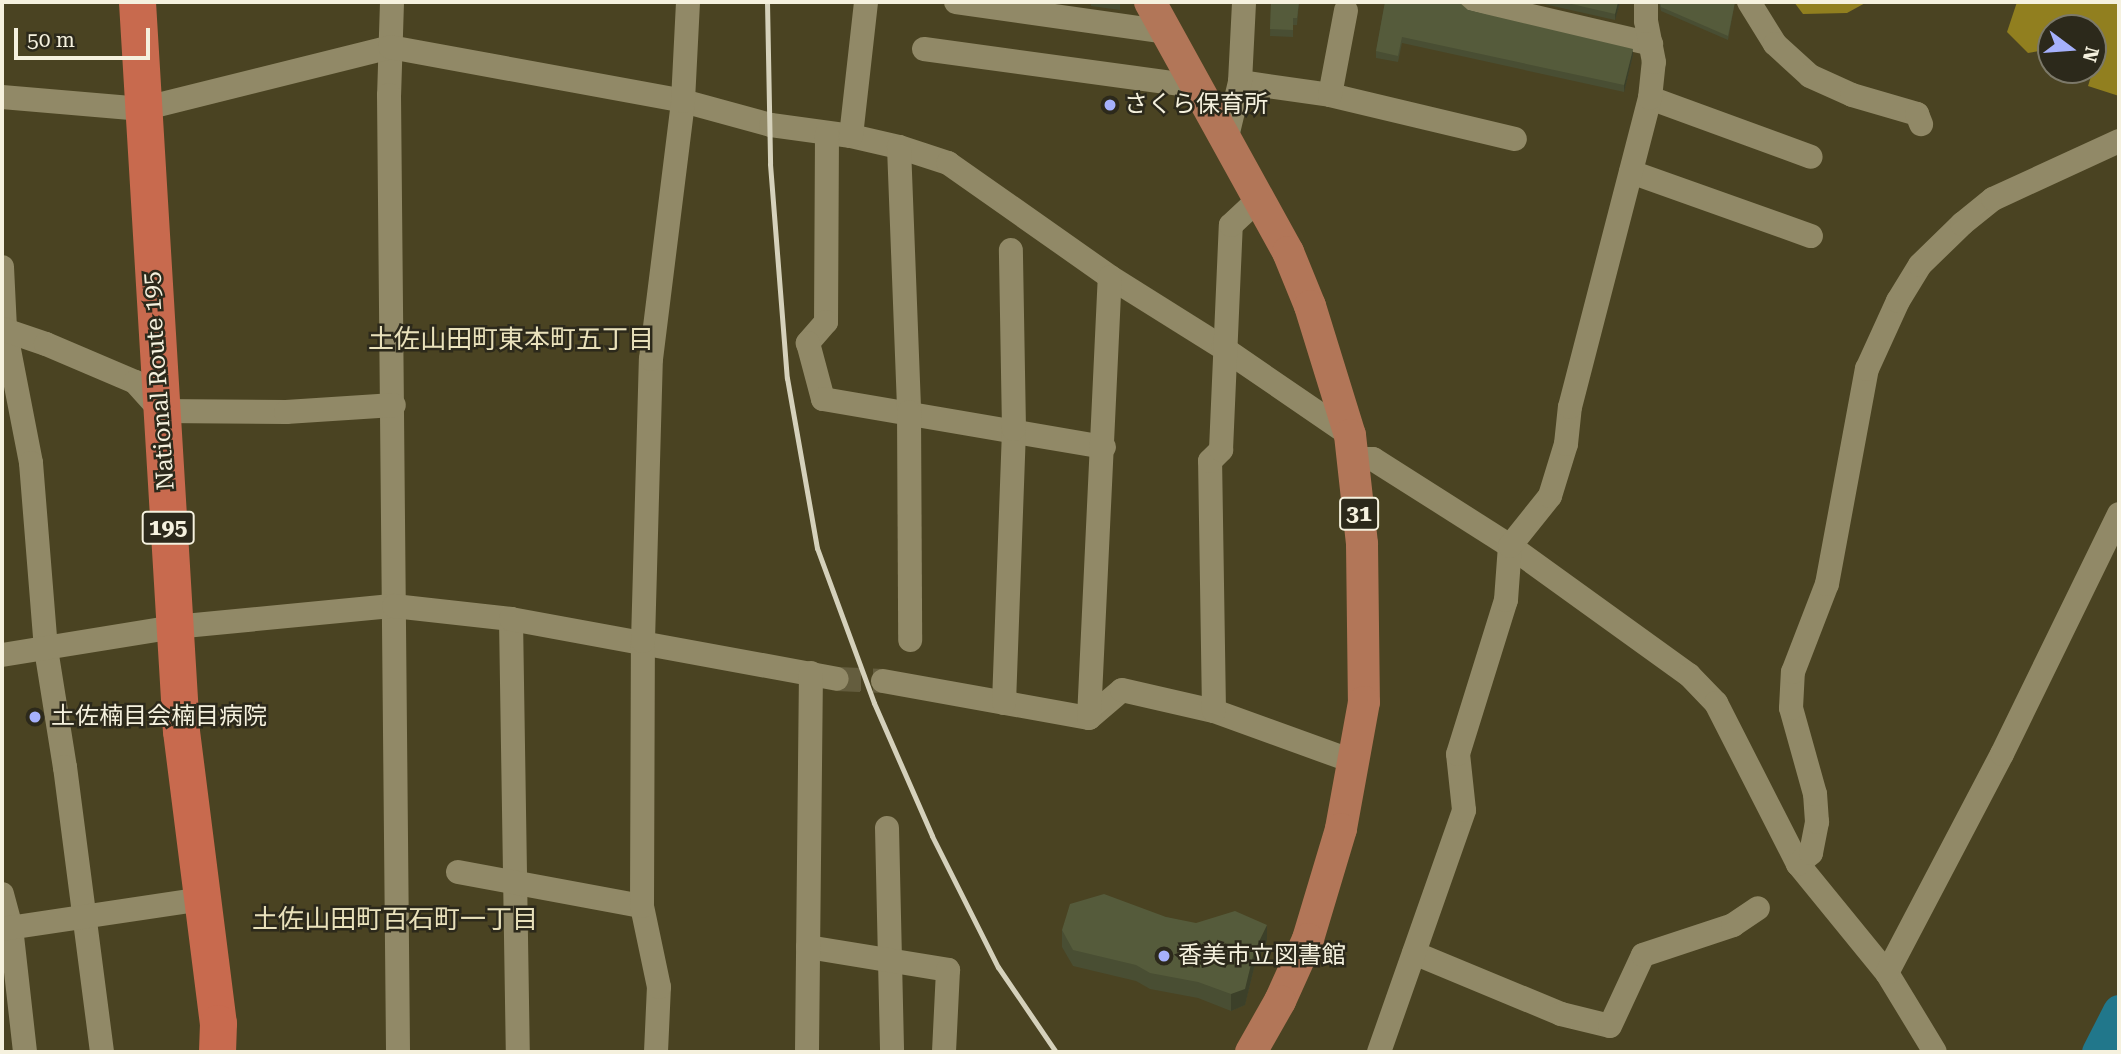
<!DOCTYPE html>
<html>
<head>
<meta charset="utf-8">
<style>
	body { margin:0 }
	#map { position:relative; width:2121px; height:1054px; overflow:hidden; background:#4a4322; font-family:"Roboto Serif","Noto Sans JP",serif }
	div>[style] { position:absolute }
	.forest>* { inset:0; background:#917f1f }
	.river>* { height:33px; margin:-16.5px; padding:0 16.5px; transform-origin:16.5px; border-radius:16.5px; background:#21778b }
	.minor-tunnel>* { height:24px; margin-top:-12px; transform-origin:0; background:repeating-linear-gradient(90deg,#645d3e 0 24px,transparent 0 36px) }
	.minor>* { height:24px; margin:-12px; padding:0 12px; transform-origin:12px; border-radius:12px; background:#918967 }
	.major>* { height:32px; margin:-16px; padding:0 16px; transform-origin:16px; border-radius:16px; background:#b27658 }
	.highway>* { height:37px; margin:-18.5px; padding:0 18.5px; transform-origin:18.5px; border-radius:18.5px; background:#c86a4e }
	.rail>* { height:5px; margin:-2.5px; padding:0 2.5px; transform-origin:2.5px; border-radius:2.5px; background:#d5d1bb }
	.wall>* { inset:0; background:#494e33 }
	.shaded-wall>* { inset:0; background:#3c4029 }
	.building>* { inset:0; background:#555b3b }
	.dots>* { width:19px; height:19px; translate:-50% -50%; box-sizing:border-box; border:4px solid #2c291b; border-radius:50% }
	span { translate:-50% -50%; white-space:nowrap; text-align:center; line-height:1.15; -webkit-text-stroke:5px #2c291b; paint-order:stroke }
	.shield-label span { padding:2px 5px; background:#2c291b; border:2px solid; border-radius:5px; -webkit-text-stroke-width:0 }
	.shield-label { font-size:23px; color:#f5f1de; font-weight:700 }
	.poi-label { font-size:24px; color:#f5f1de }
	.left { translate:0 -50%; text-align:left }
	.street-label { font-size:24px; color:#f5f1de }
	.neighbourhood-label { font-size:26px; color:#e9e1bb }
	.frame { position:absolute; inset:0; border:4px solid #f5f1de; pointer-events:none }
	.north { position:absolute; left:2037px; top:14px; width:70px; height:70px; box-sizing:border-box; background:#2c291b; border:2px solid #7c7969; border-radius:50%; rotate:106deg; font-size:19px; font-weight:700; line-height:28px; text-align:center; color:#f5f1de }
	.north::after { content:''; display:block; margin:auto; width:24px; height:32px; background:#a6b1fc; clip-path:polygon(50% 0,100% 100%,50% 72%,0 100%) }
	.scale { position:absolute; left:14px; top:28px; width:136px; height:32px; box-sizing:border-box; border:4px solid #f5f1de; border-top:0; padding-left:9px; font-size:21px; line-height:24px; white-space:nowrap; color:#f5f1de; -webkit-text-stroke:5px #2c291b; paint-order:stroke }
</style>
</head>
<body>
<div id="map">
	<div class="forest">
		<div style="clip-path:polygon(1794px 2px,1867px 2px,1847px 13px,1803px 14px)"></div>
		<div style="clip-path:polygon(2017px 2px,2119px 2px,2119px 96px,2088px 86px,2093px 70px,2093px 28px,2051px 28px,2051px 49px,2028px 53px,2007px 32px)"></div>
	</div>
	<div class="river">
		<div style="left:2098px;top:1052px;width:46px;rotate:-62.9deg"></div>
	</div>
	<div class="minor-tunnel">
		<div style="left:837px;top:679px;width:46px;rotate:2.5deg"></div>
	</div>
	<div class="minor">
		<div style="left:392px;top:2px;width:93px;rotate:91.8deg"></div>
		<div style="left:389px;top:95px;width:957px;rotate:89.46deg"></div>
		<div style="left:956px;top:2px;width:212px;rotate:8.1deg"></div>
		<div style="left:1471px;top:2px;width:185px;rotate:13.1deg"></div>
		<div style="left:1749px;top:2px;width:49px;rotate:58.2deg"></div>
		<div style="left:1775px;top:44px;width:47px;rotate:42.4deg"></div>
		<div style="left:1810px;top:76px;width:46px;rotate:24.3deg"></div>
		<div style="left:1852px;top:95px;width:68px;rotate:16.3deg"></div>
		<div style="left:1917px;top:114px;width:11px;rotate:68deg"></div>
		<div style="left:924px;top:49px;width:274px;rotate:7.8deg"></div>
		<div style="left:1240px;top:82px;width:91px;rotate:8.2deg"></div>
		<div style="left:1330px;top:95px;width:190px;rotate:13.4deg"></div>
		<div style="left:1330px;top:95px;width:86px;rotate:-79.3deg"></div>
		<div style="left:2px;top:97px;width:141px;rotate:4.9deg"></div>
		<div style="left:142px;top:109px;width:256px;rotate:-14deg"></div>
		<div style="left:390px;top:47px;width:298px;rotate:10.4deg"></div>
		<div style="left:683px;top:101px;width:91px;rotate:15.3deg"></div>
		<div style="left:771px;top:125px;width:81px;rotate:7.8deg"></div>
		<div style="left:851px;top:136px;width:49px;rotate:12.9deg"></div>
		<div style="left:899px;top:147px;width:52px;rotate:18.1deg"></div>
		<div style="left:948px;top:163px;width:198px;rotate:35.1deg"></div>
		<div style="left:1110px;top:277px;width:133px;rotate:32.1deg"></div>
		<div style="left:1223px;top:348px;width:154px;rotate:34.4deg"></div>
		<div style="left:1650px;top:98px;width:171px;rotate:20.1deg"></div>
		<div style="left:827px;top:134px;width:188px;rotate:90.3deg"></div>
		<div style="left:826px;top:322px;width:28px;rotate:131deg"></div>
		<div style="left:808px;top:343px;width:58px;rotate:75deg"></div>
		<div style="left:823px;top:399px;width:285px;rotate:9.7deg"></div>
		<div style="left:851px;top:136px;width:135px;rotate:-83.6deg"></div>
		<div style="left:1226px;top:141px;width:61px;rotate:-76.7deg"></div>
		<div style="left:1240px;top:82px;width:80px;rotate:-87.1deg"></div>
		<div style="left:899px;top:147px;width:265px;rotate:87.8deg"></div>
		<div style="left:909px;top:412px;width:228px;rotate:89.7deg"></div>
		<div style="left:1631px;top:172px;width:191px;rotate:19.6deg"></div>
		<div style="left:2px;top:267px;width:62px;rotate:87.2deg"></div>
		<div style="left:5px;top:329px;width:136px;rotate:79deg"></div>
		<div style="left:31px;top:463px;width:187px;rotate:85.4deg"></div>
		<div style="left:46px;top:649px;width:120px;rotate:80.9deg"></div>
		<div style="left:65px;top:767px;width:287px;rotate:82.6deg"></div>
		<div style="left:2px;top:329px;width:46px;rotate:18.8deg"></div>
		<div style="left:46px;top:344px;width:97px;rotate:23.1deg"></div>
		<div style="left:135px;top:382px;width:39px;rotate:48deg"></div>
		<div style="left:161px;top:411px;width:125px;rotate:0.5deg"></div>
		<div style="left:286px;top:412px;width:108px;rotate:-3.7deg"></div>
		<div style="left:1353px;top:459px;width:20px"></div>
		<div style="left:1373px;top:459px;width:162px;rotate:32.4deg"></div>
		<div style="left:1510px;top:546px;width:221px;rotate:35.8deg"></div>
		<div style="left:1689px;top:675px;width:39px;rotate:46deg"></div>
		<div style="left:1716px;top:703px;width:181px;rotate:63deg"></div>
		<div style="left:1798px;top:864px;width:141px;rotate:50.8deg"></div>
		<div style="left:1887px;top:973px;width:92px;rotate:58.7deg"></div>
		<div style="left:511px;top:619px;width:433px;rotate:89.1deg"></div>
		<div style="left:2px;top:655px;width:174px;rotate:-9.2deg"></div>
		<div style="left:174px;top:627px;width:221px;rotate:-5.5deg"></div>
		<div style="left:394px;top:606px;width:118px;rotate:6.3deg"></div>
		<div style="left:511px;top:619px;width:331px;rotate:10.4deg"></div>
		<div style="left:883px;top:681px;width:209px;rotate:10.2deg"></div>
		<div style="left:1089px;top:718px;width:43px;rotate:-40.3deg"></div>
		<div style="left:1122px;top:690px;width:94px;rotate:12.9deg"></div>
		<div style="left:1214px;top:711px;width:150px;rotate:19.9deg"></div>
		<div style="left:1004px;top:703px;width:274px;rotate:-87.9deg"></div>
		<div style="left:1014px;top:429px;width:179px;rotate:-91deg"></div>
		<div style="left:1214px;top:711px;width:250px;rotate:-90.9deg"></div>
		<div style="left:1210px;top:461px;width:16px;rotate:-45deg"></div>
		<div style="left:1221px;top:450px;width:225px;rotate:-87.5deg"></div>
		<div style="left:1231px;top:225px;width:37px;rotate:-43deg"></div>
		<div style="left:1089px;top:718px;width:441px;rotate:-87.3deg"></div>
		<div style="left:887px;top:828px;width:224px;rotate:88.7deg"></div>
		<div style="left:1798px;top:864px;width:17px;rotate:-40deg"></div>
		<div style="left:1811px;top:853px;width:32px;rotate:-79deg"></div>
		<div style="left:1817px;top:822px;width:28px;rotate:-94deg"></div>
		<div style="left:1815px;top:794px;width:89px;rotate:-105.6deg"></div>
		<div style="left:1791px;top:708px;width:36px;rotate:-87deg"></div>
		<div style="left:1793px;top:672px;width:94px;rotate:-68.9deg"></div>
		<div style="left:1827px;top:584px;width:219px;rotate:-79.5deg"></div>
		<div style="left:1867px;top:369px;width:75px;rotate:-65.5deg"></div>
		<div style="left:1898px;top:301px;width:42px;rotate:-58.6deg"></div>
		<div style="left:1920px;top:265px;width:59px;rotate:-44.3deg"></div>
		<div style="left:1962px;top:224px;width:40px;rotate:-39deg"></div>
		<div style="left:1993px;top:199px;width:139px;rotate:-24.7deg"></div>
		<div style="left:458px;top:872px;width:187px;rotate:10.5deg"></div>
		<div style="left:2px;top:894px;width:34px;rotate:75deg"></div>
		<div style="left:11px;top:927px;width:126px;rotate:83.6deg"></div>
		<div style="left:2px;top:929px;width:202px;rotate:-8.5deg"></div>
		<div style="left:808px;top:947px;width:142px;rotate:9.3deg"></div>
		<div style="left:948px;top:970px;width:82px;rotate:92.8deg"></div>
		<div style="left:1414px;top:953px;width:159px;rotate:22.5deg"></div>
		<div style="left:1561px;top:1014px;width:50px;rotate:13.8deg"></div>
		<div style="left:1610px;top:1026px;width:78px;rotate:-65.1deg"></div>
		<div style="left:1643px;top:955px;width:95px;rotate:-18.4deg"></div>
		<div style="left:1733px;top:925px;width:30px;rotate:-34deg"></div>
		<div style="left:1887px;top:973px;width:247px;rotate:-62.3deg"></div>
		<div style="left:2002px;top:754px;width:267px;rotate:-64deg"></div>
		<div style="left:656px;top:1052px;width:65px;rotate:-87.4deg"></div>
		<div style="left:659px;top:987px;width:83px;rotate:-101.9deg"></div>
		<div style="left:642px;top:906px;width:265px;rotate:-89.8deg"></div>
		<div style="left:643px;top:641px;width:282px;rotate:-88.4deg"></div>
		<div style="left:651px;top:359px;width:260px;rotate:-82.9deg"></div>
		<div style="left:683px;top:101px;width:99px;rotate:-87.1deg"></div>
		<div style="left:807px;top:1052px;width:379px;rotate:-89.4deg"></div>
		<div style="left:1379px;top:1052px;width:256px;rotate:-70.6deg"></div>
		<div style="left:1464px;top:810px;width:56px;rotate:-96.1deg"></div>
		<div style="left:1458px;top:754px;width:161px;rotate:-72.7deg"></div>
		<div style="left:1506px;top:600px;width:54px;rotate:-85.8deg"></div>
		<div style="left:1510px;top:546px;width:64px;rotate:-51.3deg"></div>
		<div style="left:1550px;top:496px;width:54px;rotate:-72.9deg"></div>
		<div style="left:1566px;top:444px;width:37px;rotate:-84deg"></div>
		<div style="left:1570px;top:407px;width:319px;rotate:-75.5deg"></div>
		<div style="left:1650px;top:98px;width:36px;rotate:-84deg"></div>
		<div style="left:1654px;top:62px;width:42px;rotate:-101deg"></div>
		<div style="left:1646px;top:21px;width:19px;rotate:-90deg"></div>
	</div>
	<div class="major">
		<div style="left:1150px;top:2px;width:286px;rotate:61.1deg"></div>
		<div style="left:1288px;top:252px;width:58px;rotate:67.8deg"></div>
		<div style="left:1310px;top:306px;width:135px;rotate:72.8deg"></div>
		<div style="left:1350px;top:435px;width:110px;rotate:83.7deg"></div>
		<div style="left:1362px;top:544px;width:158px;rotate:89.3deg"></div>
		<div style="left:1364px;top:702px;width:129px;rotate:100.3deg"></div>
		<div style="left:1341px;top:829px;width:115px;rotate:106.7deg"></div>
		<div style="left:1308px;top:939px;width:68px;rotate:114.3deg"></div>
		<div style="left:1280px;top:1001px;width:59px;rotate:119.6deg"></div>
	</div>
	<div class="highway">
		<div style="left:137px;top:2px;width:730px;rotate:86.55deg"></div>
		<div style="left:181px;top:731px;width:294px;rotate:82.8deg"></div>
		<div style="left:218px;top:1023px;width:29px;rotate:92deg"></div>
	</div>
	<div class="rail">
		<div style="left:767px;top:2px;width:162px;rotate:88.9deg"></div>
		<div style="left:770px;top:164px;width:215px;rotate:85.5deg"></div>
		<div style="left:787px;top:378px;width:173px;rotate:80deg"></div>
		<div style="left:817px;top:548px;width:165px;rotate:69.8deg"></div>
		<div style="left:874px;top:703px;width:145px;rotate:66.4deg"></div>
		<div style="left:932px;top:836px;width:147px;rotate:63.3deg"></div>
		<div style="left:998px;top:967px;width:103px;rotate:55.7deg"></div>
	</div>
	<div class="wall">
		<div style="clip-path:polygon(1091px 2px,1120px 2px,1120px 10px,1091px 6px)"></div>
		<div style="clip-path:polygon(1271px 2px,1299px 2px,1297px 25px,1293px 25px,1293px 37px,1270px 36px)"></div>
		<div style="clip-path:polygon(1385px 2px,1468px 10px,1633px 55px,1624px 92px,1402px 43px,1398px 62px,1376px 58px,1376px 51px)"></div>
		<div style="clip-path:polygon(1535px 2px,1620px 2px,1615px 20px)"></div>
		<div style="clip-path:polygon(1659px 2px,1735px 2px,1728px 40px,1661px 11px)"></div>
		<div style="clip-path:polygon(1166px 917px,1267px 941px,1254px 968px,1245px 1005px,1231px 1011px,1198px 998px,1150px 989px,1136px 981px,1073px 966px,1062px 947px,1062px 930px)"></div>
	</div>
	<div class="shaded-wall">
		<div style="clip-path:polygon(1618px 2px,1620px 2px,1615px 20px,1615px 14px)"></div>
		<div style="clip-path:polygon(1633px 49px,1633px 55px,1624px 92px,1624px 85px)"></div>
		<div style="clip-path:polygon(1267px 925px,1267px 941px,1254px 968px,1245px 1005px,1231px 1011px,1231px 994px,1254px 952px)"></div>
	</div>
	<div class="building">
		<div style="clip-path:polygon(1271px 2px,1299px 2px,1297px 18px,1293px 18px,1293px 30px,1270px 29px)"></div>
		<div style="clip-path:polygon(1385px 2px,1459px 2px,1468px 10px,1633px 49px,1624px 85px,1402px 37px,1398px 56px,1376px 51px)"></div>
		<div style="clip-path:polygon(1563px 2px,1618px 2px,1615px 14px)"></div>
		<div style="clip-path:polygon(1660px 2px,1735px 2px,1728px 36px,1661px 7px)"></div>
		<div style="clip-path:polygon(1104px 894px,1166px 917px,1196px 923px,1235px 911px,1267px 925px,1254px 952px,1245px 989px,1231px 994px,1198px 982px,1150px 973px,1136px 965px,1073px 950px,1062px 930px,1070px 904px)"></div>
	</div>
	<div class="dots">
		<div style="left:1110px;top:105px;background:#a6b1fc"></div>
		<div style="left:35px;top:717px;background:#a6b1fc"></div>
		<div style="left:1164px;top:956px;background:#a6b1fc"></div>
	</div>
	<div class="shield-label">
		<span style="left:1359px;top:514px">31</span>
		<span style="left:168px;top:528px">195</span>
	</div>
	<div class="poi-label">
		<span class="left" style="left:1124px;top:105px">さくら保育所</span>
		<span class="left" style="left:51px;top:717px">土佐楠目会楠目病院</span>
		<span class="left" style="left:1178px;top:956px">香美市立図書館</span>
	</div>
	<div class="street-label">
		<span style="left:159px;top:381px;rotate:-94deg">National Route 195</span>
	</div>
	<div class="neighbourhood-label">
		<span style="left:511px;top:340px">土佐山田町東本町五丁目</span>
		<span style="left:395px;top:920px">土佐山田町百石町一丁目</span>
	</div>
	<div class="frame"></div>
	<div class="north">N</div>
	<div class="scale">50 m</div>
</div>
</body>
</html>
